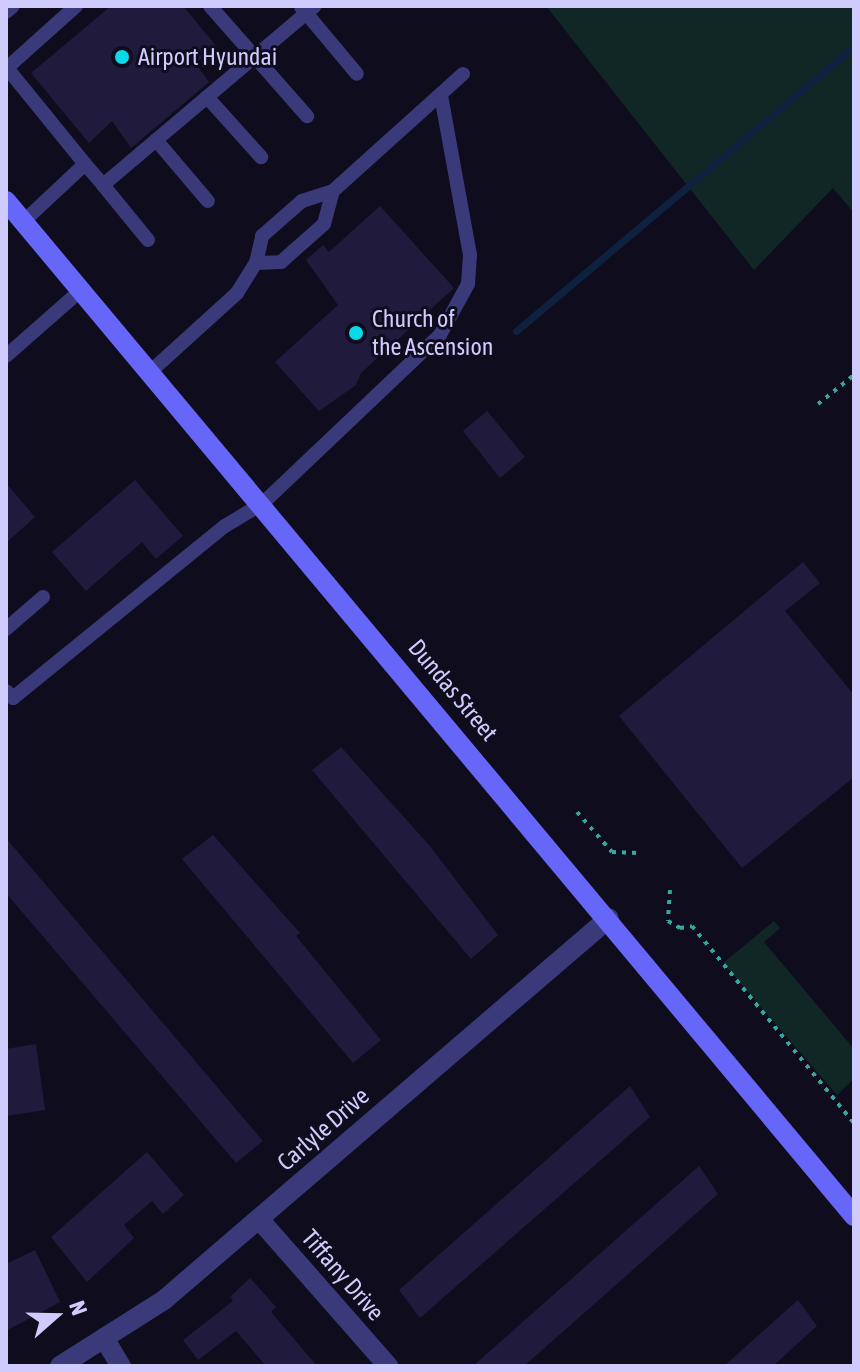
<!DOCTYPE html>
<html>
<head>
<meta charset="utf-8">
<style>
	body { margin:0 }
	#map { position:relative; width:860px; height:1372px; overflow:hidden; background:#0f0d1d; font-family:"Asap Condensed",sans-serif }
	div>[style] { position:absolute }
	.green>* { inset:0; background:#102726 }
	.stream>* { height:7px; margin:-3.5px; padding:0 3.5px; transform-origin:3.5px; border-radius:3.5px; background:#0e2240 }
	.building>* { inset:0; background:#201a3d }
	.path>* { height:4px; margin-top:-2px; transform-origin:0; background:repeating-linear-gradient(90deg,#32aaa0 0 4px,transparent 0 10px) }
	.lane>* { height:14px; margin:-7px; padding:0 7px; transform-origin:7px; border-radius:7px; background:#3a3a7b }
	.street>* { height:20px; margin:-10px; padding:0 10px; transform-origin:10px; border-radius:10px; background:#3a3a7b }
	.secondary>* { height:20px; margin:-10px; padding:0 10px; transform-origin:10px; border-radius:10px; background:#6666f9 }
	.dots>* { width:22px; height:22px; translate:-50% -50%; box-sizing:border-box; border:4px solid #0f0d1d; border-radius:50% }
	span { translate:-50% -50%; white-space:nowrap; text-align:center; line-height:1.15; -webkit-text-stroke:6px #0f0d1d; paint-order:stroke }
	.poi-label { font-size:24px; color:#d0cbfd }
	.left { translate:0 -50%; text-align:left }
	.street-label { font-size:24px; color:#d0cbfd }
	.frame { position:absolute; inset:0; border:8px solid #d0cbfd; pointer-events:none }
	.north { position:absolute; left:16px; top:1276px; width:80px; height:80px; -webkit-text-stroke:6px #0f0d1d; paint-order:stroke; rotate:70deg; font-size:22px; font-weight:700; line-height:32px; text-align:center; color:#d0cbfd }
	.north::after { content:''; display:block; margin:auto; width:28px; height:36px; background:#d0cbfd; clip-path:polygon(50% 0,100% 100%,50% 72%,0 100%) }
</style>
</head>
<body>
<div id="map">
	<div class="green">
		<div style="clip-path:polygon(546px 6px,854px 6px,854px 213px,833px 188px,754px 270px)"></div>
		<div style="clip-path:polygon(774px 921px,780px 928px,764px 942px,854px 1049px,854px 1079px,837px 1095px,723px 963px)"></div>
	</div>
	<div class="stream">
		<div style="left:516px;top:331px;width:442px;rotate:-40.1deg"></div>
	</div>
	<div class="building">
		<div style="clip-path:polygon(111px 6px,183px 6px,217px 47px,195px 63px,209px 82px,131px 148px,112px 121px,89px 143px,31px 73px)"></div>
		<div style="clip-path:polygon(380px 206px,454px 288px,361px 373px,356px 385px,319px 411px,275px 362px,338px 305px,306px 260px,323px 245px,329px 252px)"></div>
		<div style="clip-path:polygon(487px 411px,525px 457px,500px 478px,463px 431px)"></div>
		<div style="clip-path:polygon(135px 480px,183px 536px,156px 559px,142px 542px,86px 591px,52px 552px)"></div>
		<div style="clip-path:polygon(6px 483px,35px 517px,6px 543px)"></div>
		<div style="clip-path:polygon(803px 562px,820px 583px,785px 611px,854px 695px,854px 777px,742px 868px,619px 716px)"></div>
		<div style="clip-path:polygon(341px 747px,429px 845px,498px 935px,471px 959px,312px 770px)"></div>
		<div style="clip-path:polygon(213px 835px,300px 933px,296px 936px,381px 1040px,353px 1063px,182px 859px)"></div>
		<div style="clip-path:polygon(6px 838px,263px 1141px,236px 1163px,6px 893px)"></div>
		<div style="clip-path:polygon(36px 1044px,45px 1110px,6px 1116px,6px 1049px)"></div>
		<div style="clip-path:polygon(630px 1086px,650px 1117px,420px 1318px,399px 1290px)"></div>
		<div style="clip-path:polygon(147px 1152px,184px 1195px,163px 1214px,152px 1201px,124px 1225px,134px 1238px,87px 1282px,51px 1237px)"></div>
		<div style="clip-path:polygon(699px 1166px,718px 1194px,617px 1284px,524px 1366px,473px 1366px)"></div>
		<div style="clip-path:polygon(35px 1250px,60px 1302px,6px 1331px,6px 1264px)"></div>
		<div style="clip-path:polygon(250px 1278px,276px 1307px,271px 1312px,317px 1366px,266px 1366px,236px 1331px,198px 1360px,183px 1340px,233px 1301px,230px 1297px)"></div>
		<div style="clip-path:polygon(798px 1300px,817px 1326px,773px 1366px,724px 1366px)"></div>
	</div>
	<div class="path">
		<div style="left:818px;top:404px;width:46px;rotate:-38.9deg"></div>
		<div style="left:577px;top:812px;width:53px;rotate:48.8deg"></div>
		<div style="left:612px;top:852px;width:27px;rotate:2deg"></div>
		<div style="left:670px;top:890px;width:31px;rotate:94deg"></div>
		<div style="left:668px;top:921px;width:14px;rotate:30deg"></div>
		<div style="left:680px;top:928px;width:12px;rotate:-9deg"></div>
		<div style="left:692px;top:926px;width:255px;rotate:50.6deg"></div>
	</div>
	<div class="lane">
		<div style="left:76px;top:6px;width:93px;rotate:138.1deg"></div>
		<div style="left:7px;top:68px;width:124px;rotate:50.9deg"></div>
		<div style="left:210px;top:6px;width:147px;rotate:48.6deg"></div>
		<div style="left:301px;top:7px;width:87px;rotate:50.1deg"></div>
		<div style="left:6px;top:12px;width:9px;rotate:-41deg"></div>
		<div style="left:207px;top:97px;width:81px;rotate:48deg"></div>
		<div style="left:156px;top:140px;width:80px;rotate:49.6deg"></div>
		<div style="left:103px;top:185px;width:71px;rotate:50.7deg"></div>
		<div style="left:23px;top:222px;width:85px;rotate:-43.1deg"></div>
		<div style="left:85px;top:164px;width:28px;rotate:49deg"></div>
		<div style="left:103px;top:185px;width:277px;rotate:-40.2deg"></div>
		<div style="left:256px;top:263px;width:25px;rotate:-2deg"></div>
		<div style="left:281px;top:262px;width:57px;rotate:-41.5deg"></div>
		<div style="left:324px;top:224px;width:34px;rotate:-75deg"></div>
		<div style="left:6px;top:356px;width:100px;rotate:-41.3deg"></div>
		<div style="left:150px;top:372px;width:118px;rotate:-42.2deg"></div>
		<div style="left:237px;top:293px;width:36px;rotate:-58deg"></div>
		<div style="left:256px;top:263px;width:28px;rotate:-77deg"></div>
		<div style="left:262px;top:236px;width:53px;rotate:-41.2deg"></div>
		<div style="left:302px;top:201px;width:33px;rotate:-18deg"></div>
		<div style="left:333px;top:191px;width:175px;rotate:-42deg"></div>
		<div style="left:6px;top:629px;width:49px;rotate:-40.9deg"></div>
		<div style="left:6px;top:691px;width:10px;rotate:45deg"></div>
		<div style="left:13px;top:698px;width:273px;rotate:-39.1deg"></div>
		<div style="left:225px;top:526px;width:44px;rotate:-31.2deg"></div>
		<div style="left:263px;top:503px;width:244px;rotate:-43.5deg"></div>
		<div style="left:440px;top:335px;width:58px;rotate:-61.2deg"></div>
		<div style="left:468px;top:284px;width:29px;rotate:-86deg"></div>
		<div style="left:470px;top:255px;width:163px;rotate:-100.3deg"></div>
	</div>
	<div class="street">
		<div style="left:259px;top:1219px;width:196px;rotate:48.7deg"></div>
		<div style="left:104px;top:1338px;width:33px;rotate:59deg"></div>
		<div style="left:60px;top:1366px;width:123px;rotate:-32.4deg"></div>
		<div style="left:164px;top:1300px;width:586px;rotate:-40.64deg"></div>
	</div>
	<div class="secondary">
		<div style="left:6px;top:201px;width:1323px;rotate:50.12deg"></div>
	</div>
	<div class="dots">
		<div style="left:122px;top:57px;background:#0ad9ea"></div>
		<div style="left:356px;top:333px;background:#0ad9ea"></div>
	</div>
	<div class="poi-label">
		<span class="left" style="left:138px;top:57px">Airport Hyundai</span>
		<span class="left" style="left:372px;top:333px">Church of<br>the Ascension</span>
	</div>
	<div class="street-label">
		<span style="left:453px;top:690px;rotate:50deg">Dundas Street</span>
		<span style="left:323px;top:1129px;rotate:-41deg">Carlyle Drive</span>
		<span style="left:343px;top:1275px;rotate:49deg">Tiffany Drive</span>
	</div>
	<div class="frame"></div>
	<div class="north">N</div>
</div>
</body>
</html>
